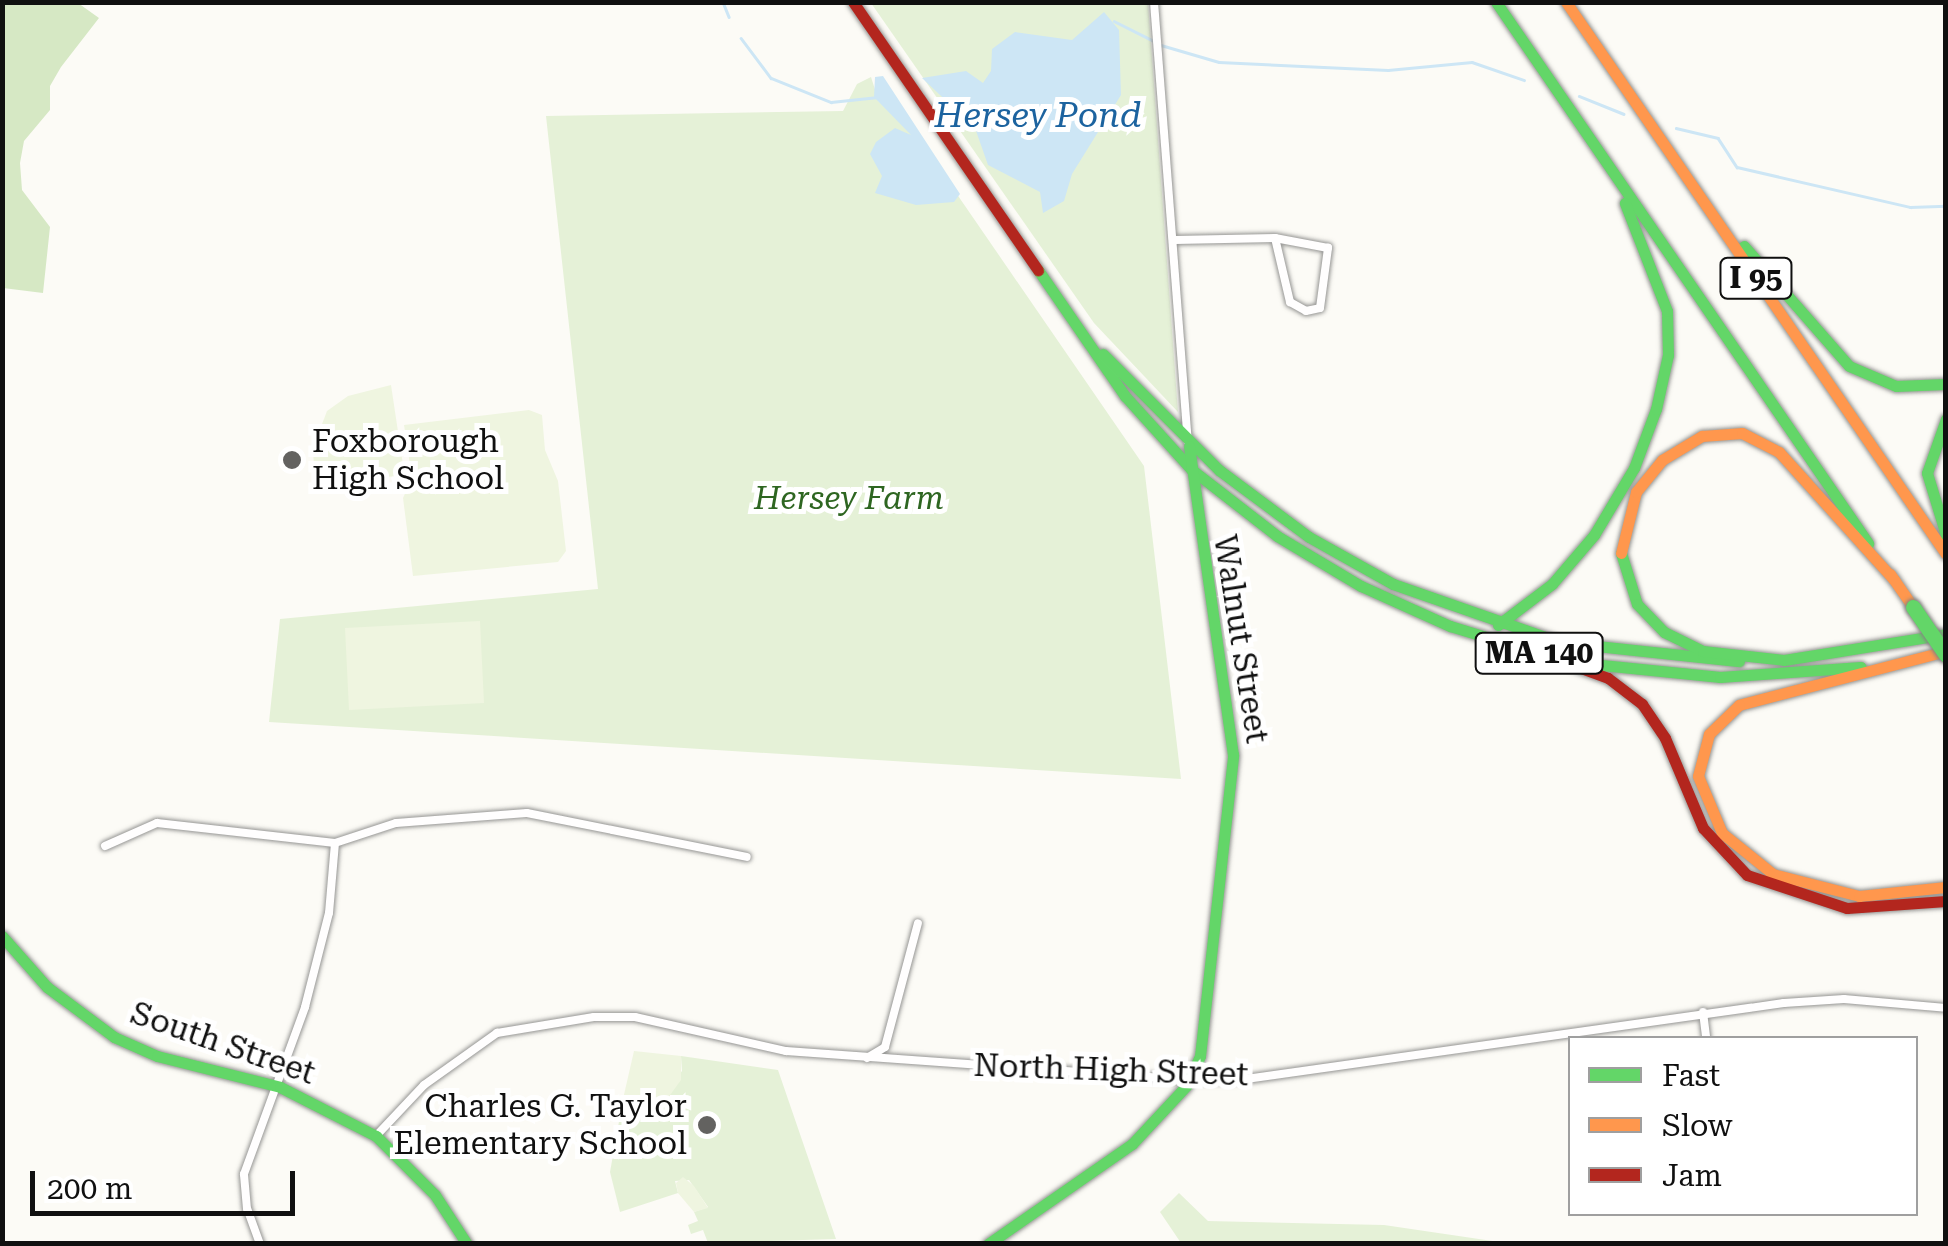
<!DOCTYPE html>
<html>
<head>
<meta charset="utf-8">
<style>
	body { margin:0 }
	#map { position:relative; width:1948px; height:1246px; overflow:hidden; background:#fcfbf6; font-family:"Roboto Serif",serif }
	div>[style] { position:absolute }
	.green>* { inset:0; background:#e5f1d7 }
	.forest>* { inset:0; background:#d6e8c4 }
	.pitch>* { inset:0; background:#eff5e0 }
	.water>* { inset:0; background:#cde6f5 }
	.stream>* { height:2.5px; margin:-1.25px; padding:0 1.25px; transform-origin:1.25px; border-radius:1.25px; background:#cde6f5 }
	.roads { filter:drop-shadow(0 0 2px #969694) drop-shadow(0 0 2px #969694) }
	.street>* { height:8px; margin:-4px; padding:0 4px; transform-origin:4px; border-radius:4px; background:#fffefe }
	.fast>* { height:11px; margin:-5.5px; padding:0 5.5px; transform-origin:5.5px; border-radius:5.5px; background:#63d668 }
	.slow>* { height:11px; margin:-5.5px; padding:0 5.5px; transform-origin:5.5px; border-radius:5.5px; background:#ff974d }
	.jam>* { height:11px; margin:-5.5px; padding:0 5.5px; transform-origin:5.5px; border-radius:5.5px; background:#b3261e }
	.bridges { filter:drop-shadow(0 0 2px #848381) drop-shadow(0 0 2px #848381) }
	.fast-bridge>* { height:15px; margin:-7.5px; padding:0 7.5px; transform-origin:7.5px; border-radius:7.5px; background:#63d668 }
	.dots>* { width:28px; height:28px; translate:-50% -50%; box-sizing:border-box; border:5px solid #fff; border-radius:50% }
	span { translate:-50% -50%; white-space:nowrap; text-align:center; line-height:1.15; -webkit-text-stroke:10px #fff; paint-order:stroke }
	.shield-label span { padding:2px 8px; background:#fff; border:2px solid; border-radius:8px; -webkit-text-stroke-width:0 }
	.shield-label { font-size:30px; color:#101010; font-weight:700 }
	.poi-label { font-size:32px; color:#101010 }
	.left { translate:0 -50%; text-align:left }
	.right { translate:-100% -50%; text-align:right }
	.park-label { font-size:32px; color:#2e6621; font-style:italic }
	.street-label { font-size:32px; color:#101010 }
	.water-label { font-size:35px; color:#1c639f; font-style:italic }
	.frame { position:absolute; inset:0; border:5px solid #101010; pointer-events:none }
	.legend { position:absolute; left:1568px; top:1036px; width:350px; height:180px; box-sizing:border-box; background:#fff; border:2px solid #9f9f9f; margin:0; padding:12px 18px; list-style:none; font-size:30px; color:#101010 }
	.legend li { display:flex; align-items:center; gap:20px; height:50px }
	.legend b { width:50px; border:2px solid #9f9f9f }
	.scale { position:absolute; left:30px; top:1171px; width:265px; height:45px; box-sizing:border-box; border:5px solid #101010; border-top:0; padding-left:12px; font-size:30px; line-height:35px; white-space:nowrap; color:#101010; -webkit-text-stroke:8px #fff; paint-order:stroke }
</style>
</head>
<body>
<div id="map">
	<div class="green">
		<div style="clip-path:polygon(871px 3px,1148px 3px,1178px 412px,1094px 323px)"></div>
		<div style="clip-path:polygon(871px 77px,879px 102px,899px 110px,1144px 466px,1181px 779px,269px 722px,280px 619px,598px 589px,546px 116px,843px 111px,857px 84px)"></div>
		<div style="clip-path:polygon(681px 1056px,778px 1070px,836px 1239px,708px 1243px,703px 1230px,691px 1234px,688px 1225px,698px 1221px,694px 1212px,708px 1207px,689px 1180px,675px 1181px,678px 1193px,620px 1212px,610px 1172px,623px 1099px,654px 1105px,682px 1071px)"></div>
		<div style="clip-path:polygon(1179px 1193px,1208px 1221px,1384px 1225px,1506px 1243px,1181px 1243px,1160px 1212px)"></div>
	</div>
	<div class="forest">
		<div style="clip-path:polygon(3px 2px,78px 3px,99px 18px,61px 67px,50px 86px,50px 110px,24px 141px,20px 163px,22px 190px,50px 227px,43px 293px,3px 288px)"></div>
	</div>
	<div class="pitch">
		<div style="clip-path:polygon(391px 385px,403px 465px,395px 476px,315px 487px,313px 448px,327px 411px,348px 396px)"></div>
		<div style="clip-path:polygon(529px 410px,542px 415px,545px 450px,558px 481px,566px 551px,558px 562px,413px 576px,403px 498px,412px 478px,404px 425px)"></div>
		<div style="clip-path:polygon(480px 621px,484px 703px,349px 710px,345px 628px)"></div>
		<div style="clip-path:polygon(634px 1051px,681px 1056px,681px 1080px,665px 1102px,623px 1099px)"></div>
		<div style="clip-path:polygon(683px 1177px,694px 1186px,708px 1208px,694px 1212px,678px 1193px,676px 1183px)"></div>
	</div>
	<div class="water">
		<div style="clip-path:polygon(1104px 12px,1119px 30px,1121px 95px,1072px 174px,1064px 201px,1043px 213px,1040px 192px,988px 165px,975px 128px,922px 78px,966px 71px,983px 83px,991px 71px,992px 49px,1015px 32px,1072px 40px)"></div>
		<div style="clip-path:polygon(883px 76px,960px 194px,954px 202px,916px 205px,875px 193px,882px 176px,870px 154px,876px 142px,895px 128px,911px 135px,874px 97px,875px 77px)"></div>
	</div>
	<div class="stream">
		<div style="left:723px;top:2px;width:16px;rotate:68deg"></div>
		<div style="left:1114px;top:21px;width:45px;rotate:26.6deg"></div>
		<div style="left:741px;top:38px;width:50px;rotate:53.1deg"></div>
		<div style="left:771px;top:78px;width:65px;rotate:21.8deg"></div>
		<div style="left:831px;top:102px;width:47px;rotate:-6.1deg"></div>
		<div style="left:1161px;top:45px;width:60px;rotate:16.3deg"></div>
		<div style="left:1219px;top:62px;width:169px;rotate:2.7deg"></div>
		<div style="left:1388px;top:70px;width:84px;rotate:-5.4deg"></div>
		<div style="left:1472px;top:62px;width:55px;rotate:19.1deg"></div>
		<div style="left:1579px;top:96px;width:48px;rotate:21.8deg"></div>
		<div style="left:1676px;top:128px;width:43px;rotate:13.4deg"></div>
		<div style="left:1718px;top:138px;width:35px;rotate:57deg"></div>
		<div style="left:1737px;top:167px;width:178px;rotate:13deg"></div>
		<div style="left:1910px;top:207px;width:36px;rotate:-2deg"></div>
	</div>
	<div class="roads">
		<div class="street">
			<div style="left:1154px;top:2px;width:440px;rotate:85.6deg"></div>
			<div style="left:1175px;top:240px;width:100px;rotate:-1.1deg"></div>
			<div style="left:1275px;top:238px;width:66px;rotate:76.8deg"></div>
			<div style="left:1290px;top:302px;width:18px;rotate:29deg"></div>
			<div style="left:1306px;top:311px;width:14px;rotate:-12deg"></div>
			<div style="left:1320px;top:308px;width:61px;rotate:-82.4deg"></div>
			<div style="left:1328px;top:248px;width:54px;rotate:-169.3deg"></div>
			<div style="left:105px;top:846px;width:57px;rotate:-23.9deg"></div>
			<div style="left:157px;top:823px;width:179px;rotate:6.4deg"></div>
			<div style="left:335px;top:843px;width:64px;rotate:-18.2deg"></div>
			<div style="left:396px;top:823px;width:131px;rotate:-4.4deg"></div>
			<div style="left:527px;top:813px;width:224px;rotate:11.3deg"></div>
			<div style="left:1703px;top:1012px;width:26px;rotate:83deg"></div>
			<div style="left:867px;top:1058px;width:21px;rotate:-31deg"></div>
			<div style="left:885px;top:1047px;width:128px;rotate:-75.1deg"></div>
			<div style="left:376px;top:1136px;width:70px;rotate:-46.7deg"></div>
			<div style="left:424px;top:1085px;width:90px;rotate:-35.5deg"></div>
			<div style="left:497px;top:1033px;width:98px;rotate:-9.4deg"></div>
			<div style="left:594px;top:1017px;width:41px"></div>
			<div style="left:635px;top:1017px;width:155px;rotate:12.7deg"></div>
			<div style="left:786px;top:1051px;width:406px;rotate:4.1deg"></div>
			<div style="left:1191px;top:1080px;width:55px;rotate:-1deg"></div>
			<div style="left:1246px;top:1079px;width:543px;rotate:-8.04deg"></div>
			<div style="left:1784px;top:1003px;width:60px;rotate:-3.8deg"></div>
			<div style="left:1844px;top:999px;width:102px;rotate:5deg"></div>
			<div style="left:260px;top:1244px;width:37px;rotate:-110deg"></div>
			<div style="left:247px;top:1209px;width:35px;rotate:-95deg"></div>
			<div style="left:244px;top:1174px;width:178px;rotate:-69.9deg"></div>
			<div style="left:305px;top:1007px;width:97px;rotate:-75.7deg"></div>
			<div style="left:329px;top:913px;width:70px;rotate:-85.1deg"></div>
		</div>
		<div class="fast">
			<div style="left:1496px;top:2px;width:657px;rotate:55.49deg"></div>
			<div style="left:1744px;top:246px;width:159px;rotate:48.8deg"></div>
			<div style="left:1849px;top:366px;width:51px;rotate:23.1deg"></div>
			<div style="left:1896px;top:386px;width:50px;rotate:-2.3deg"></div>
			<div style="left:1038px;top:270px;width:153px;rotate:55.4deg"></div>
			<div style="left:1125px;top:396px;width:98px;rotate:47.9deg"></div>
			<div style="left:1191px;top:469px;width:109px;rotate:37.9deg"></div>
			<div style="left:1277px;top:536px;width:98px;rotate:30.8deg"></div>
			<div style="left:1361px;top:586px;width:98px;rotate:24.2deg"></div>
			<div style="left:1450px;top:626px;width:102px;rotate:17deg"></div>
			<div style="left:1103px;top:354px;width:164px;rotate:45deg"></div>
			<div style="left:1219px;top:470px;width:112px;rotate:36.7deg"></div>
			<div style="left:1309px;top:537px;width:96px;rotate:29.2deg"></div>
			<div style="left:1393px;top:584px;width:177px;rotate:19.2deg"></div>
			<div style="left:1560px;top:642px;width:180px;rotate:6.1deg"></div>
			<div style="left:1946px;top:419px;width:57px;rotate:109.4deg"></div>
			<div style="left:1927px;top:473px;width:65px;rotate:73deg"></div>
			<div style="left:1621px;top:553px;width:53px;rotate:72.6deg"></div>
			<div style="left:1637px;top:604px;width:39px;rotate:46deg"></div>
			<div style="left:1664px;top:632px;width:43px;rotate:26deg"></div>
			<div style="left:1703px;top:651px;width:81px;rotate:6.3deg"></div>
			<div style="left:1784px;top:660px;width:164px;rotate:-9.1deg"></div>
			<div style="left:1498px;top:625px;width:68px;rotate:-37.2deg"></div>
			<div style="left:1552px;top:584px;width:65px;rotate:-49.4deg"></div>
			<div style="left:1594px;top:535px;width:78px;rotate:-59.2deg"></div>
			<div style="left:1634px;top:468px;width:63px;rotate:-69.6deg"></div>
			<div style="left:1656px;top:409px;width:55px;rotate:-77.5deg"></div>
			<div style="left:1668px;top:355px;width:44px;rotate:-91.3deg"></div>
			<div style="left:1667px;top:311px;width:116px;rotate:-111.3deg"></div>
			<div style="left:1582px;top:663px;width:139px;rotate:5.8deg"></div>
			<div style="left:1720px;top:677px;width:141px;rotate:-4.1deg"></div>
			<div style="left:2px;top:936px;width:68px;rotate:48.6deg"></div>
			<div style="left:47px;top:987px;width:84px;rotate:36.7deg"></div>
			<div style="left:114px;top:1037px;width:47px;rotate:23.8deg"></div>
			<div style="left:157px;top:1056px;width:127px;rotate:14.1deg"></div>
			<div style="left:280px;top:1087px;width:108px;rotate:27deg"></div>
			<div style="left:376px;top:1136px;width:83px;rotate:45deg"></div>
			<div style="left:435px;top:1195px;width:59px;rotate:56.9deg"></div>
			<div style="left:988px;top:1244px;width:175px;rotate:-34.8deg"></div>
			<div style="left:1132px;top:1144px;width:79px;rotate:-47deg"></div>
			<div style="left:1186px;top:1086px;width:33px;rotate:-65deg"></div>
			<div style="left:1200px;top:1056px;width:303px;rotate:-83.7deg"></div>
			<div style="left:1233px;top:755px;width:312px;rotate:-98.1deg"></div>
		</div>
		<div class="slow">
			<div style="left:1566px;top:2px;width:670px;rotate:55.46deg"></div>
			<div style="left:1621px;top:553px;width:63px;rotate:-76.2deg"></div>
			<div style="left:1636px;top:492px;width:41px;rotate:-50.9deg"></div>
			<div style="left:1662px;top:460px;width:47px;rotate:-31deg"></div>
			<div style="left:1702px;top:436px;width:40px;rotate:-4.3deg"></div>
			<div style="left:1742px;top:433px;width:42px;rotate:27.2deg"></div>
			<div style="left:1779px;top:452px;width:173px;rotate:48deg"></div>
			<div style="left:1890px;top:574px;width:40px;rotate:55.1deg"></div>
			<div style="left:1946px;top:651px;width:214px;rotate:165.4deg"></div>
			<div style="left:1739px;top:705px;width:42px;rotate:136deg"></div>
			<div style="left:1709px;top:734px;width:43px;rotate:104.7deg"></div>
			<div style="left:1698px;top:776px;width:62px;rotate:67.2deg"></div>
			<div style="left:1722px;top:833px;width:65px;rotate:38.8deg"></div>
			<div style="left:1773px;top:874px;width:89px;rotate:14.3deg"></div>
			<div style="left:1859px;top:896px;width:87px;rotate:-5.9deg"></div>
		</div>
		<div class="jam">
			<div style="left:853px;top:2px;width:326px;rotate:55.4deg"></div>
			<div style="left:1543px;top:654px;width:69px;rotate:20.3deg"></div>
			<div style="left:1608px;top:678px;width:43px;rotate:37.4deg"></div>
			<div style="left:1642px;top:704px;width:41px;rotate:55.9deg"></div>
			<div style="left:1665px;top:738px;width:98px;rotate:67.1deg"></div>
			<div style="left:1703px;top:828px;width:64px;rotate:46.9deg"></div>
			<div style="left:1747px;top:875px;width:105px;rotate:18.3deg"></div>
			<div style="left:1847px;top:908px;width:99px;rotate:-4deg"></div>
		</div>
	</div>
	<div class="bridges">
		<div class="fast-bridge">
			<div style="left:1913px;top:607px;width:58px;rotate:55.5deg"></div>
		</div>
	</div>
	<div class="dots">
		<div style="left:292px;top:460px;background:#636260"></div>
		<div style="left:707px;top:1125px;background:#636260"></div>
	</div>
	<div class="shield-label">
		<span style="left:1756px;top:278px">I 95</span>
		<span style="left:1539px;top:653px">MA 140</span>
	</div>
	<div class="poi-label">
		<span class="left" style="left:312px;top:460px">Foxborough<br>High School</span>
		<span class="right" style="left:687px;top:1125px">Charles G. Taylor<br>Elementary School</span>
	</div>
	<div class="park-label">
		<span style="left:849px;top:498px">Hersey Farm</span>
	</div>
	<div class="street-label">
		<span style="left:1241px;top:639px;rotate:81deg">Walnut Street</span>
		<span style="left:223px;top:1043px;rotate:19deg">South Street</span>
		<span style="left:1111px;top:1070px;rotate:2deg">North High Street</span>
	</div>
	<div class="water-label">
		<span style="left:1038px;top:116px">Hersey Pond</span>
	</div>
	<div class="frame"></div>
	<ul class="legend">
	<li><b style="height:12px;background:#63d668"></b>Fast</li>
	<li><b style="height:12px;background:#ff974d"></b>Slow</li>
	<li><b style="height:12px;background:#b3261e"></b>Jam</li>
	</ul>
	<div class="scale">200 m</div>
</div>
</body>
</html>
